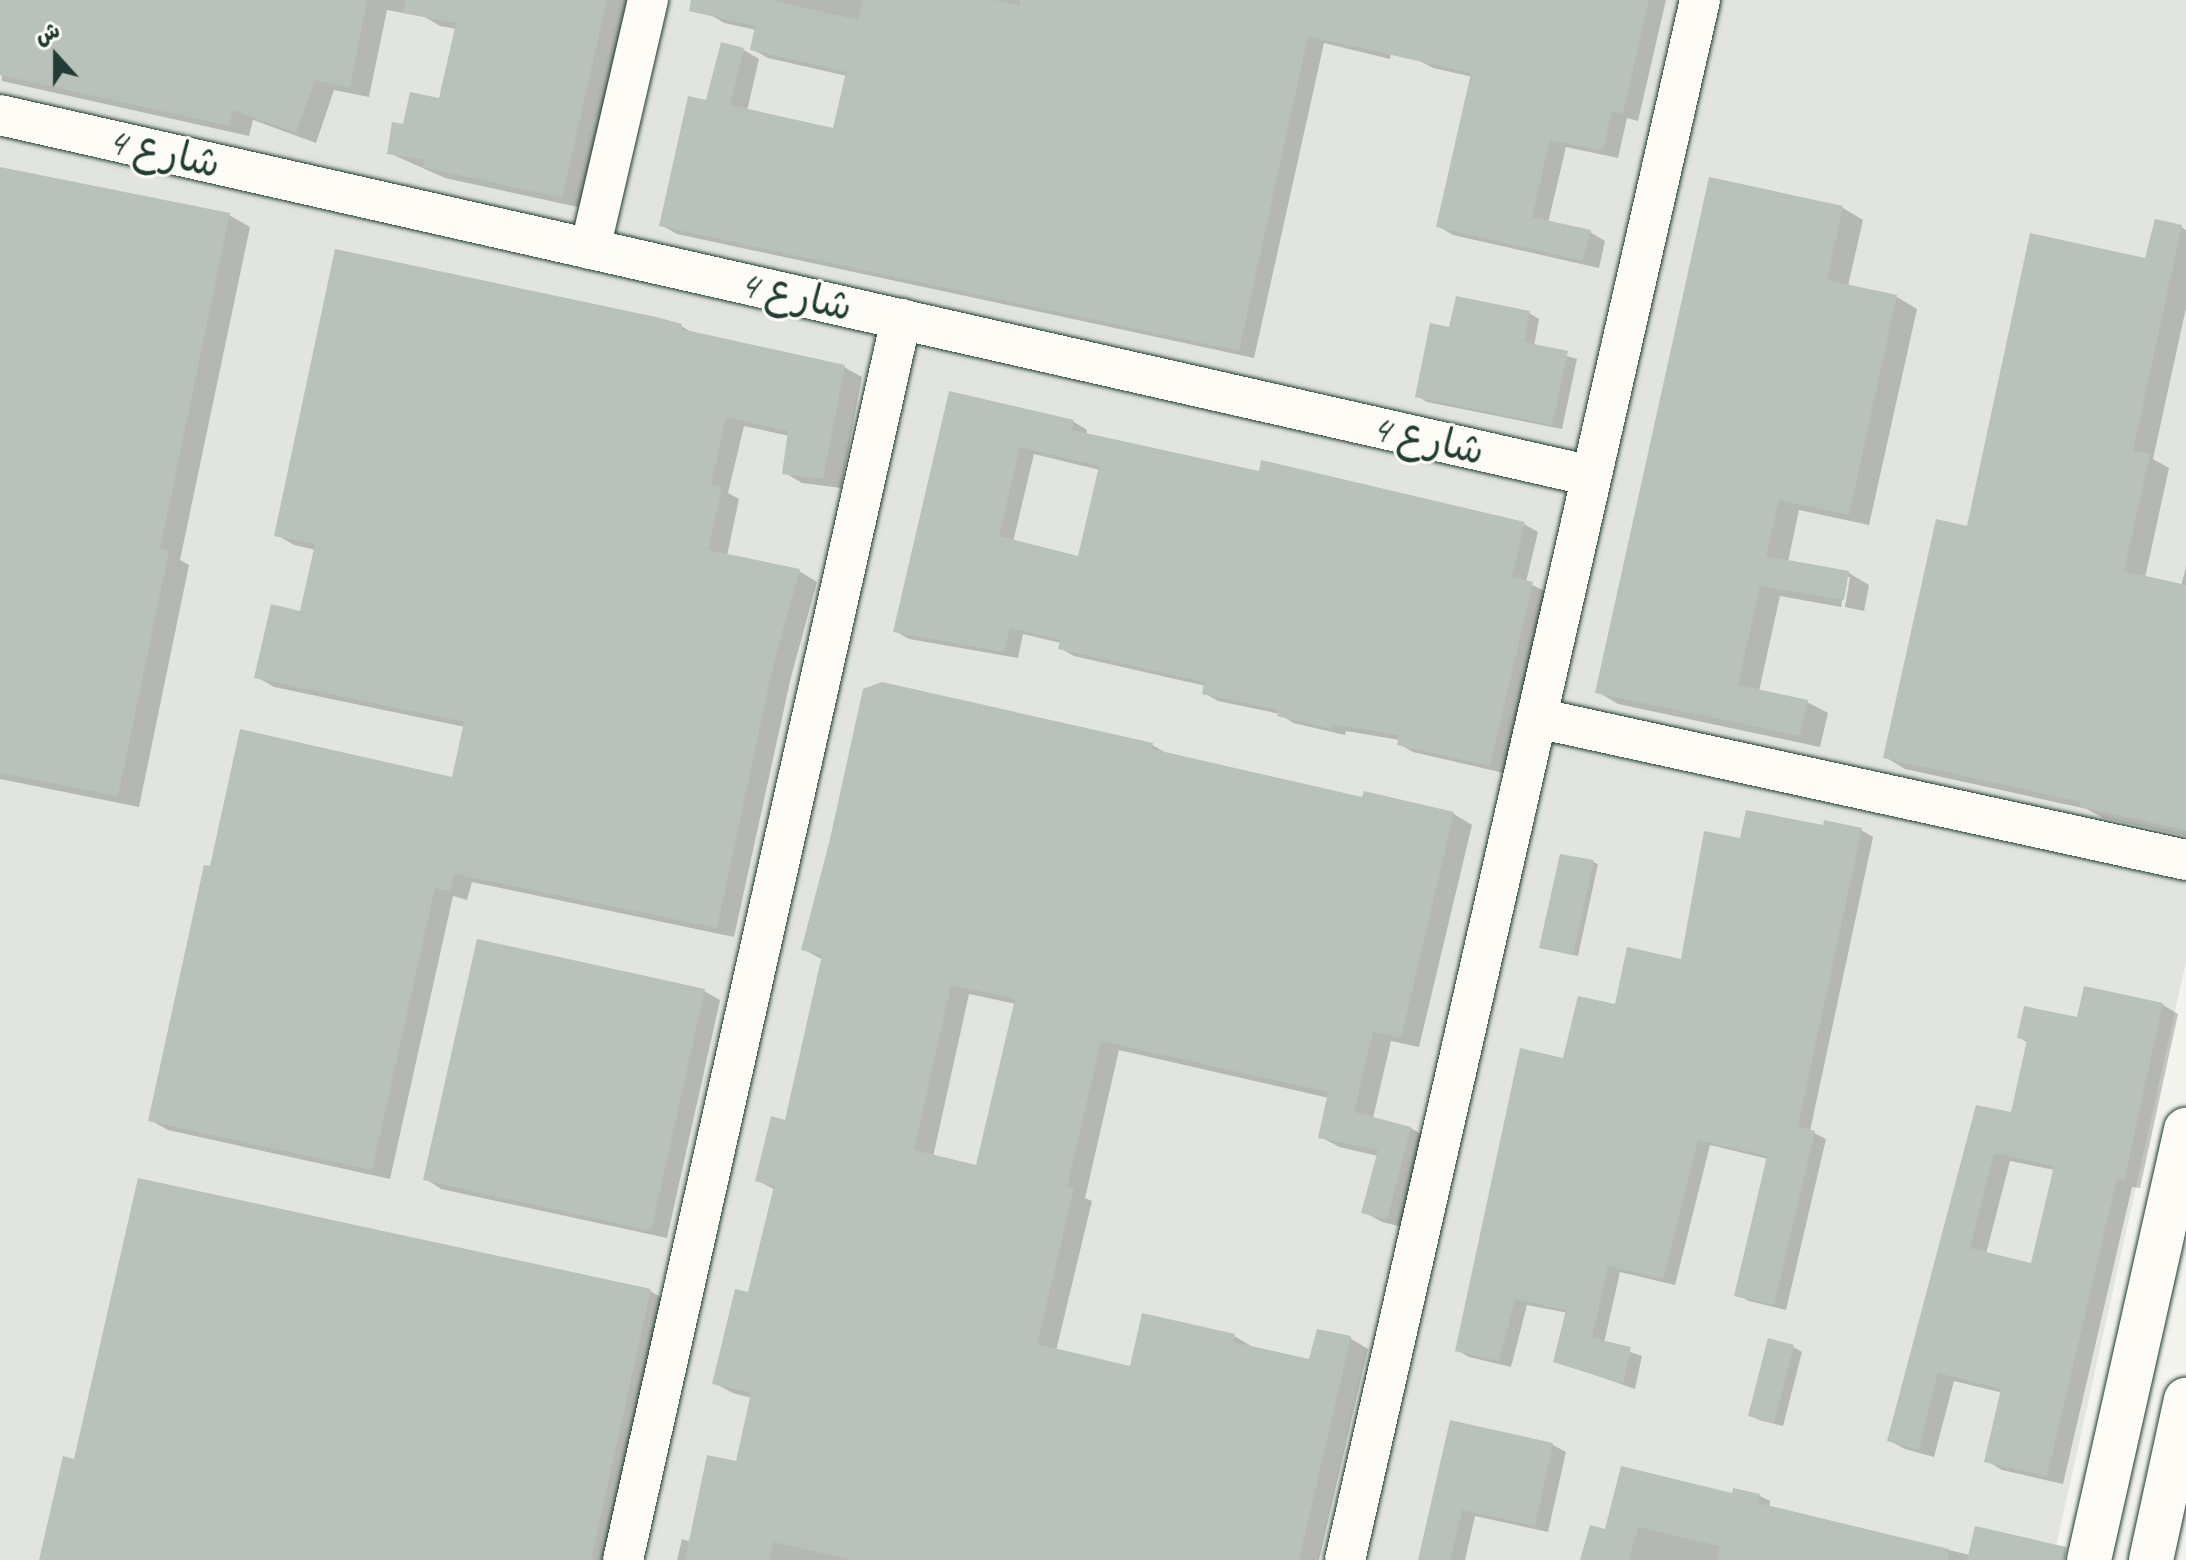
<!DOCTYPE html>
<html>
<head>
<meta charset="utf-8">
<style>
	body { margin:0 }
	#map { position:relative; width:2186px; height:1560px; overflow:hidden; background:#f4f4ef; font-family:Caveat,"Playpen Sans Arabic",sans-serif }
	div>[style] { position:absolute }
	.built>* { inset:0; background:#e2e5df }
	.shadow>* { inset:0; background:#0003 }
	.building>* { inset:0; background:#b9c1bb }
	.roads { filter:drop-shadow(0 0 2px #1f3d34) drop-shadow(0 0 2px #1f3d34) }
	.minor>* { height:40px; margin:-20px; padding:0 20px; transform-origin:20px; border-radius:20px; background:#fdfcf7 }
	.secondary>* { height:44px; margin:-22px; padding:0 22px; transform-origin:22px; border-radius:22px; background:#fdfcf7 }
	span { translate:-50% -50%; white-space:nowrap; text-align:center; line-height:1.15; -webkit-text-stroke:6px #fdfcf7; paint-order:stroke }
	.street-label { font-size:40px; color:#1f3d34 }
	.north { position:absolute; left:16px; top:16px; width:80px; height:80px; -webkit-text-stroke:6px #fdfcf7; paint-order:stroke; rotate:339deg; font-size:22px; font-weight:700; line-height:32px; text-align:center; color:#1f3d34 }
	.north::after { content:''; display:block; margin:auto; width:28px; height:36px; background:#1f3d34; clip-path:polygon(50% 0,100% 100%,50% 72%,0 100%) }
</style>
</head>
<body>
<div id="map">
	<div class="built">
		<div style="clip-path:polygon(0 0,2186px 0,2186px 962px,2053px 1560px,0 1560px)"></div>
	</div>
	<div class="shadow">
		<div style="clip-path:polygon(0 0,631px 0,582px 208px,445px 178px,389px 153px,404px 126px,440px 101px,456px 29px,440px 26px,425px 17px,387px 10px,369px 97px,334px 90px,316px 143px,253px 120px,249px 136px,2px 81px)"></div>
		<div style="clip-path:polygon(712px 0,1401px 0,1390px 59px,1324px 43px,1254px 358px,677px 234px,661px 225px,707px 102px,744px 50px,759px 59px,747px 111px,834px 130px,847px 76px,768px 58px,752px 49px,756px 30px,724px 23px,709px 14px)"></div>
		<div style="clip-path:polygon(1432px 0,1666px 0,1638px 121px,1627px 118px,1618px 158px,1566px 147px,1548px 223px,1590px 232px,1605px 241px,1599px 268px,1453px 235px,1438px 226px,1473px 77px,1433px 68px,1418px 60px)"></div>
		<div style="clip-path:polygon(0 169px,229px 215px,250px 227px,180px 560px,189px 565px,139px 807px,0 779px)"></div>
		<div style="clip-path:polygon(1711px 179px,1843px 208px,1863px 220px,1848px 286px,1897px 297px,1917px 309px,1869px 525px,1799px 510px,1788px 562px,1849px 573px,1869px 585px,1864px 611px,1845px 607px,1850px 577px,1846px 577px,1841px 607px,1780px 596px,1759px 691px,1807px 702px,1828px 713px,1820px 747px,1618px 704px,1598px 692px)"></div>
		<div style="clip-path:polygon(2181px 227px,2186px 230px,2186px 308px,2153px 459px,2169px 468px,2145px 578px,2181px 586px,2186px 567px,2186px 836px,2103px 818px,2087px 809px,1905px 769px,1885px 757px,1969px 528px,2147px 260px)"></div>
		<div style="clip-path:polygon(1529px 313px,1539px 319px,1534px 346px,1577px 359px,1562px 429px,1427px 402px,1417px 396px,1451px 330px)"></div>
		<div style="clip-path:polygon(681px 326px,697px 335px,844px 367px,862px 377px,841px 488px,802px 483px,785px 473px,790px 436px,744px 426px,728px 493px,739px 499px,727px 556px,799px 571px,817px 582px,791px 677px,734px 937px,472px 882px,467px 900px,453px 896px,390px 1179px,168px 1130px,150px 1120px,212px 869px,453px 779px,465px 727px,274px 687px,257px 677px,302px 613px,316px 550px,294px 545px,277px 535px)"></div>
		<div style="clip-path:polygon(evenodd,950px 393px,1074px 422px,1087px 430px,1086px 435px,1260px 473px,1524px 524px,1538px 532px,1526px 582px,1547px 592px,1504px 773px,1413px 752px,1399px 744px,1400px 740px,1346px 731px,1345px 735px,1293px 723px,1280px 714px,1218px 701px,1204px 693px,1206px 686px,1074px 656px,1060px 648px,1061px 643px,1023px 634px,1018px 658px,909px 639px,895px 631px,950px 393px,1034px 454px,1100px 470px,1080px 559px,1013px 542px,1034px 454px)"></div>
		<div style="clip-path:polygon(evenodd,1152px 745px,1172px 756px,1364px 799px,1365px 794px,1454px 814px,1472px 825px,1419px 1047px,1391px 1041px,1373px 1118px,1411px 1128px,1429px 1139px,1406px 1228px,1382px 1222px,1364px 1212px,1378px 1156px,1339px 1147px,1321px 1137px,1329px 1098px,1119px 1050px,1085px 1198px,1092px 1201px,1056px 1351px,1132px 1368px,1234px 1336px,1253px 1347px,1311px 1361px,1350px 1338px,1368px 1349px,1319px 1560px,677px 1560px,682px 1539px,691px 1542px,737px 1464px,752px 1398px,733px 1393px,714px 1383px,749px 1294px,775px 1190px,757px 1180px,786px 1122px,823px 960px,803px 949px,1152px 745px,969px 994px,1016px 1004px,978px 1168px,933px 1157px,969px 994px)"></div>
		<div style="clip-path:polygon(1825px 827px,1861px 830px,1873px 837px,1810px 1131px,1826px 1139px,1786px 1310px,1749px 1301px,1737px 1295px,1768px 1159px,1710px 1145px,1675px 1285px,1620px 1272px,1604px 1343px,1642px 1356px,1635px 1389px,1555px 1361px,1568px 1313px,1527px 1305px,1511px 1367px,1469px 1357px,1457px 1350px,1565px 1061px,1616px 1006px,1683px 961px,1741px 841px)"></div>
		<div style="clip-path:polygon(1593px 862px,1598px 864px,1578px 956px,1546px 949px)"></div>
		<div style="clip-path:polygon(evenodd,2085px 989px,2163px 1005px,2178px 1014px,2140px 1188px,2132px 1187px,2063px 1484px,2002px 1470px,1987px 1461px,2003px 1393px,1954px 1381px,1934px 1457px,1905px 1449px,1890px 1441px,1977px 1107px,2012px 1115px,2028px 1043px,2019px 1037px,2078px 1019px,2085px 989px,2010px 1161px,2055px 1170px,2032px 1265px,1986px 1254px,2010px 1161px)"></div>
		<div style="clip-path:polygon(704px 991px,720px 1000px,667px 1238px,441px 1189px,426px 1179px)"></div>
		<div style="clip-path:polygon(650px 1291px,671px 1303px,617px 1549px,605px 1546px,602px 1560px,41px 1560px,75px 1461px)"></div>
		<div style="clip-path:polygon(1793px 1347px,1802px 1352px,1783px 1426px,1759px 1420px,1750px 1415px)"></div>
		<div style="clip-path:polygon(1451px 1422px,1553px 1445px,1566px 1452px,1548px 1532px,1475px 1516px,1465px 1560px,1420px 1560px)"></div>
		<div style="clip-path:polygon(1735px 1490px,1760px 1496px,1770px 1501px,1769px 1508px,1970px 1555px,2063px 1560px,1582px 1560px,1606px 1532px,1734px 1495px)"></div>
	</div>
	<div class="building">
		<div style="clip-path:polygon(0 0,367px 0,350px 87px,315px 80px,296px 133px,233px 110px,229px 126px,0 75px)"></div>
		<div style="clip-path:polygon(405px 0,607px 0,562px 198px,423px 167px,425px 160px,387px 154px,392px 122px,403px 124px,410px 92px,439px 98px,456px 23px,403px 13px)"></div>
		<div style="clip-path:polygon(691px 0,771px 0,858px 20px,863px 0,994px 0,1020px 6px,1020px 0,1649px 0,1623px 114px,1612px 111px,1603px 151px,1550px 140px,1532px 217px,1591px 230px,1583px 261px,1436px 227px,1471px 73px,1308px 36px,1239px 351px,659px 226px,688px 96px,706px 100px,721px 42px,744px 48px,730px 105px,833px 128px,846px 72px,750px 50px,755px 26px,689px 11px)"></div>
		<div style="clip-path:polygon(0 167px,230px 213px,160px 549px,169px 551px,118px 796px,0 773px)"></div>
		<div style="clip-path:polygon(1709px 177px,1843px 206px,1827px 280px,1897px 295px,1849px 515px,1779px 500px,1766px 556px,1849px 571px,1844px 600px,1760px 586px,1738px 685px,1808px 700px,1800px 736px,1595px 693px)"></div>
		<div style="clip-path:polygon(2155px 219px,2182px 225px,2133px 451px,2150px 454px,2124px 571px,2186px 585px,2186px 830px,2080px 807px,2081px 802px,1883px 758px,1936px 519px,1967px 526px,2030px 233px,2145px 258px)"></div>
		<div style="clip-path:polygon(335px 249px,656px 317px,682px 324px,681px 329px,845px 365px,823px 479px,782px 474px,788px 431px,726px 417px,711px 485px,722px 487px,708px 550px,800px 569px,773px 666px,717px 928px,454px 874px,450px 891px,435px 888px,372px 1170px,148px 1121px,204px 865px,210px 866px,240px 729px,452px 777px,464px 722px,254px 678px,271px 604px,300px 611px,315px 544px,274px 536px)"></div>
		<div style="clip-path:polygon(1456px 296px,1530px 311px,1524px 342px,1568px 351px,1552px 425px,1415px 397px,1430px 323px,1449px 327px)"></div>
		<div style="clip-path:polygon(evenodd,949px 391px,1074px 420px,1072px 430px,1259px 471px,1261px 460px,1525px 522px,1512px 577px,1533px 582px,1490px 766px,1397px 745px,1399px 735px,1332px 724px,1331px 729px,1277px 716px,1279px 710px,1202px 694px,1204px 682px,1058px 649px,1060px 640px,1010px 628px,1004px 652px,893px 632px,949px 391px,1020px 447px,1099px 466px,1078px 556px,999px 536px,1020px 447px)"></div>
		<div style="clip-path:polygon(evenodd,882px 682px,1153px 743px,1152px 749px,1362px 797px,1364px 791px,1454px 812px,1401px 1038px,1373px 1032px,1354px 1112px,1411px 1127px,1387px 1220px,1361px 1213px,1378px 1150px,1318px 1138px,1328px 1092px,1101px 1041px,1067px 1187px,1074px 1189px,1037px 1344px,1130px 1366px,1142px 1313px,1235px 1334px,1233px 1342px,1309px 1359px,1317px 1329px,1351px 1336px,1299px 1560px,852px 1560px,773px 1542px,769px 1560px,685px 1560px,707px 1455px,736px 1461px,751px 1393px,712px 1384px,735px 1289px,748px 1292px,774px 1186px,755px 1181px,771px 1116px,785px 1120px,822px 955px,801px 950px,830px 839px,863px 689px,882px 682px,951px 985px,1015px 999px,976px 1165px,914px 1150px,951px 985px)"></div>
		<div style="clip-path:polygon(1746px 810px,1823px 825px,1824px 820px,1862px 828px,1798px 1126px,1815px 1131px,1774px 1305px,1734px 1296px,1767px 1156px,1698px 1140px,1663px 1279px,1608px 1266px,1592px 1338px,1631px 1347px,1623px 1384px,1553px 1362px,1566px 1310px,1515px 1299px,1499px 1361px,1455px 1351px,1520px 1048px,1563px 1058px,1578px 996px,1615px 1004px,1627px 947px,1681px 959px,1704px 831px,1740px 838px)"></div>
		<div style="clip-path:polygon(1560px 854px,1594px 860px,1573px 955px,1539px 948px)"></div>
		<div style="clip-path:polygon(477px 939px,705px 989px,651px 1231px,423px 1180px)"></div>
		<div style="clip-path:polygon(evenodd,2084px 986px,2163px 1003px,2124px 1181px,2117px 1179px,2047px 1476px,1984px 1462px,2001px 1389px,1938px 1373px,1919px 1450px,1887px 1441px,1976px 1105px,2011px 1112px,2027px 1040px,2017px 1038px,2024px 1006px,2077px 1017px,2084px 986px,1994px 1153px,2054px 1166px,2031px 1263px,1970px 1248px,1994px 1153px)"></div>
		<div style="clip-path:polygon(138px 1178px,651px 1289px,591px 1560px,39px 1560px,63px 1456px,74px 1459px)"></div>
		<div style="clip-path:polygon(1768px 1338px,1794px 1345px,1774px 1423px,1748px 1416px)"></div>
		<div style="clip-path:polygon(1450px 1420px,1553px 1443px,1535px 1526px,1462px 1510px,1450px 1560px,1418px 1560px)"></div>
		<div style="clip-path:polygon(1621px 1466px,1732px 1493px,1733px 1488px,1760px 1494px,1758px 1503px,1949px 1549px,1948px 1560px,1717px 1560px,1720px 1546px,1638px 1527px,1629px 1560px,1580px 1560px,1590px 1525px,1605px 1529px)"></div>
		<div style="clip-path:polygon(1975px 1526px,2066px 1547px,2065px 1560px,1967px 1560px)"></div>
	</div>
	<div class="roads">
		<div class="minor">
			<div style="left:0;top:115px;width:1632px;rotate:12.78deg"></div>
			<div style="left:590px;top:249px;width:256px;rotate:-76.9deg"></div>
			<div style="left:1537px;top:718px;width:664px;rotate:12.34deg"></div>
			<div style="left:623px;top:1560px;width:1272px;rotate:-77.37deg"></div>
			<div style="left:1345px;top:1560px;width:1600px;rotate:-77.18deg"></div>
		</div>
		<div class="secondary">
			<div style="left:2089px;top:1560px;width:441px;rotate:-77.3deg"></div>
			<div style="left:2151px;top:1560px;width:164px;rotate:-77.7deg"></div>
		</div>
	</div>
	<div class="street-label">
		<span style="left:164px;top:152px;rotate:13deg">شارع 4</span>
		<span style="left:796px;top:295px;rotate:13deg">شارع 4</span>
		<span style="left:1428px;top:439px;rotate:13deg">شارع 4</span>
	</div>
	<div class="north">ش</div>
</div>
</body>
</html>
